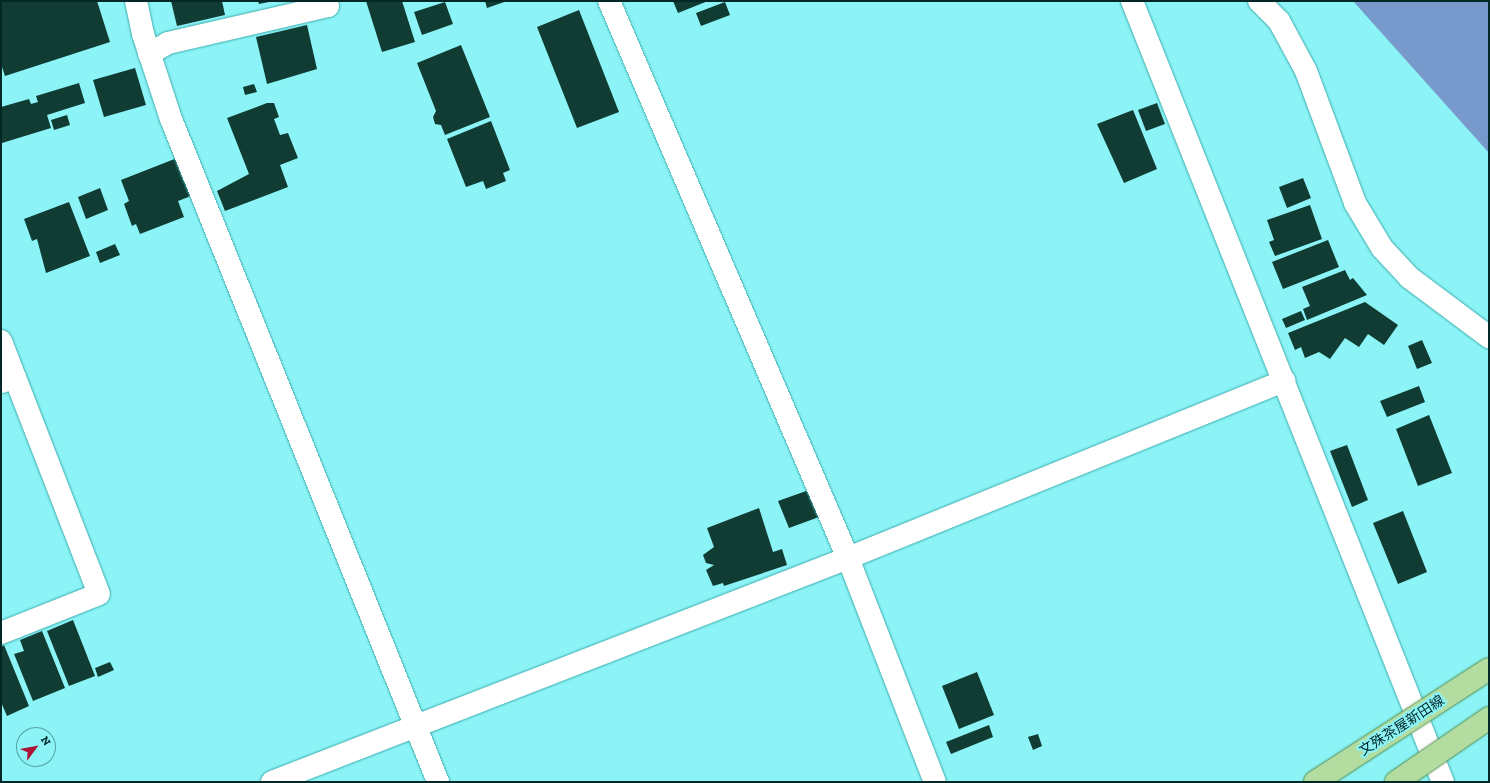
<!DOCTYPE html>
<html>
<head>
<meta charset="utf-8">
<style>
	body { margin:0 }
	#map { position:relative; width:1490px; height:783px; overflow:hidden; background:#8cf4f6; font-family:"Zilla Slab","Noto Sans JP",serif }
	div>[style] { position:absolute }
	.water>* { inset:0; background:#7799cb }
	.building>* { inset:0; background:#103c33 }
	.roads { filter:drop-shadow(0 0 1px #3eabae) drop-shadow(0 0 1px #3eabae) }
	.minor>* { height:22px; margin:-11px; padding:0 11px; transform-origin:11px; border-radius:11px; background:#fff }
	.bridges { filter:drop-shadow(0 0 1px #538d4c) drop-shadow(0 0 1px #538d4c) }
	.major-bridge>* { height:22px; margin:-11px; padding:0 11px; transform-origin:11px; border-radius:11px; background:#b2dca0 }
	span { translate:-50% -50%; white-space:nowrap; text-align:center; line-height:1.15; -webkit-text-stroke:4px #8cf4f6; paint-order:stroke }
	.street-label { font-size:14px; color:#032627 }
	.frame { position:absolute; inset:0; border:2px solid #032627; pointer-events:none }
	.north { position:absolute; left:16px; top:727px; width:40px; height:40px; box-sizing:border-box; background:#8cf4f6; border:1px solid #55a2a3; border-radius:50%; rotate:58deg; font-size:11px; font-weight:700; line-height:16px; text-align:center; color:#032627 }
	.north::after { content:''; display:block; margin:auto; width:14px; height:18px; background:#ac1636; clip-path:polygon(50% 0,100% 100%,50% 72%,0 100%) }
</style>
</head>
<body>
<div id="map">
	<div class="water">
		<div style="clip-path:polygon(1353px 1px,1489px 1px,1489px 153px)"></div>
	</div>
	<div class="building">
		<div style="clip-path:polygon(1px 1px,97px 1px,110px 42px,5px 76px,1px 64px)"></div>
		<div style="clip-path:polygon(171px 1px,222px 1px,225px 15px,177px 26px)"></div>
		<div style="clip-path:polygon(258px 1px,269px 1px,269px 2px,259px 4px)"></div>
		<div style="clip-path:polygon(366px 1px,402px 1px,415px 42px,382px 52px)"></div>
		<div style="clip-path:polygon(485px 1px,507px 1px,487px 8px)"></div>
		<div style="clip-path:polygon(673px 1px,708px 1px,678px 13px)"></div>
		<div style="clip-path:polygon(445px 2px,453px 24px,422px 35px,414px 12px)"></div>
		<div style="clip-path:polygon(725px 2px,730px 15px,701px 26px,696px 13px)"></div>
		<div style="clip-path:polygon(579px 10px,619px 112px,577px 128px,537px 27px)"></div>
		<div style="clip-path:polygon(307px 25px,317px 69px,267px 84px,256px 37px)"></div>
		<div style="clip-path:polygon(461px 45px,490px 117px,445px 135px,441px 125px,435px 124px,433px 117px,436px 111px,417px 63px)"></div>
		<div style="clip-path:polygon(135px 68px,146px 105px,104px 117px,93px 80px)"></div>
		<div style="clip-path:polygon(79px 83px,85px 103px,47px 115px,51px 128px,2px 143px,1px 107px,29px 99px,31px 104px,38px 102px,36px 96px)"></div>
		<div style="clip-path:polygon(254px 84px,257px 92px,245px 95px,243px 87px)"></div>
		<div style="clip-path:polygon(267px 103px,274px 103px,279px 117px,274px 119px,280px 135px,288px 133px,298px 158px,280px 165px,288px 187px,225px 211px,217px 191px,249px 174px,227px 118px)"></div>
		<div style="clip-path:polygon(1157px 103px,1165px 124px,1146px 131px,1138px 110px)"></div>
		<div style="clip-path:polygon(1133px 110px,1157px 169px,1124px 183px,1097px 124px)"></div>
		<div style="clip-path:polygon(67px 115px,70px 125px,54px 130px,51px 120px)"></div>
		<div style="clip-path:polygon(491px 121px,510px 170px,503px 173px,506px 181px,486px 189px,483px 181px,466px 187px,447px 139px)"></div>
		<div style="clip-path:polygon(177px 158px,191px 196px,178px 201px,184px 217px,140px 234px,136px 224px,132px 226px,124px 204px,129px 201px,121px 180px)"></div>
		<div style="clip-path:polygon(1303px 178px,1311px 198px,1287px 208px,1279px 187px)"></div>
		<div style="clip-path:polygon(100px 188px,108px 210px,86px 219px,78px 197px)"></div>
		<div style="clip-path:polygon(69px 202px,90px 256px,46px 273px,37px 239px,32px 241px,24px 219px)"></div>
		<div style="clip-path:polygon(1310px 205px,1322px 239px,1275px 256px,1269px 242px,1274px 240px,1267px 220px)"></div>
		<div style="clip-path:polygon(1328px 240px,1339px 267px,1283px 289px,1272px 262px)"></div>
		<div style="clip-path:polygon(115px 244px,120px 255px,100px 263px,96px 252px)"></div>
		<div style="clip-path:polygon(1345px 270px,1350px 280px,1353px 278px,1367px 295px,1307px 320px,1303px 309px,1310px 306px,1302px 287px)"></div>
		<div style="clip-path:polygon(1365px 302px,1398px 325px,1384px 345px,1368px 334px,1359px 347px,1345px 338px,1330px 359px,1319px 352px,1305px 358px,1301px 347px,1295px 350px,1288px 333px)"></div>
		<div style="clip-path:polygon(1301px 311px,1305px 320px,1286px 328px,1282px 319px)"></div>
		<div style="clip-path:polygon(1422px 340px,1432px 363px,1417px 369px,1408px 346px)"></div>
		<div style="clip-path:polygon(1419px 386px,1425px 402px,1387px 417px,1380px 401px)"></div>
		<div style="clip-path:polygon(1429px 415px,1452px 473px,1418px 486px,1396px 429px)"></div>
		<div style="clip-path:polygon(1347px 445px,1368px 500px,1352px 507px,1330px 451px)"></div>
		<div style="clip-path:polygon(809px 490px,819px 517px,789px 528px,778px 501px)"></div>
		<div style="clip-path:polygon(759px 508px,773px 552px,782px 549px,787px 565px,724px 586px,723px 583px,713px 586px,706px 570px,714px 565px,706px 563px,703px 555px,714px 547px,707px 528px)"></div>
		<div style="clip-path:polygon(1403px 511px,1427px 572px,1398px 584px,1373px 523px)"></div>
		<div style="clip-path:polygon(73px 620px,95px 676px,69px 686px,47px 631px)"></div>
		<div style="clip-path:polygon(42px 631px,65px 688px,33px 701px,14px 654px,24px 651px,20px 640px)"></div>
		<div style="clip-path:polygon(4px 645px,29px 706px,7px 716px,1px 702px,1px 647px)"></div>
		<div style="clip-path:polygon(110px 662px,114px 670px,98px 677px,95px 668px)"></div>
		<div style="clip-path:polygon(977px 672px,994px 715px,959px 729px,942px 686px)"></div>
		<div style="clip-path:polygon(989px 725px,993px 737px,951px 754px,946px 742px)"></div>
		<div style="clip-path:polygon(1038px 734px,1042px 746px,1033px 750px,1028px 737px)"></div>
	</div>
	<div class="roads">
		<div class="minor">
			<div style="left:136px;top:1px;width:34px;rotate:78deg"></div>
			<div style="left:143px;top:34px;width:89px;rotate:71.8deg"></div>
			<div style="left:171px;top:119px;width:715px;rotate:68.06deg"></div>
			<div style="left:609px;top:1px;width:606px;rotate:66.78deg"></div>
			<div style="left:848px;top:558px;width:240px;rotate:68.8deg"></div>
			<div style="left:1132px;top:1px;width:841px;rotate:68.29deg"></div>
			<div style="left:1259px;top:1px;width:28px;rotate:45deg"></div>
			<div style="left:1279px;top:21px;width:57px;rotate:61.6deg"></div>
			<div style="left:1306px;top:71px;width:141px;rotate:69.6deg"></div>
			<div style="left:1355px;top:203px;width:52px;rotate:59deg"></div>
			<div style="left:1382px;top:248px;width:41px;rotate:47deg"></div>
			<div style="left:1410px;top:278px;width:99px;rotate:36.8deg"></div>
			<div style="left:149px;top:54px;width:22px;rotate:-30deg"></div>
			<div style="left:168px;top:43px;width:164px;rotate:-13deg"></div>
			<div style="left:328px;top:6px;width:5px;rotate:-112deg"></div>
			<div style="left:1px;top:341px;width:39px;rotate:69deg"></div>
			<div style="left:15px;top:377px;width:14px;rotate:159deg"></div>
			<div style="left:1px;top:633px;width:105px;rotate:-21.7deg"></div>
			<div style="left:99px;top:594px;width:233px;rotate:-111.2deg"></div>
			<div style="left:272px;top:782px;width:618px;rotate:-21.25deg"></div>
			<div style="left:848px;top:558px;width:471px;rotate:-22.1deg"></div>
		</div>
	</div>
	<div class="bridges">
		<div class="major-bridge">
			<div style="left:1315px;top:782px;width:207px;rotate:-33deg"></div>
			<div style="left:1396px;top:782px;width:113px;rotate:-34.5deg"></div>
		</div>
	</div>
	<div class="street-label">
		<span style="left:1402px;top:726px;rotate:-33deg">文殊茶屋新田線</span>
	</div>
	<div class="frame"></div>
	<div class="north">N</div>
</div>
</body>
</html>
